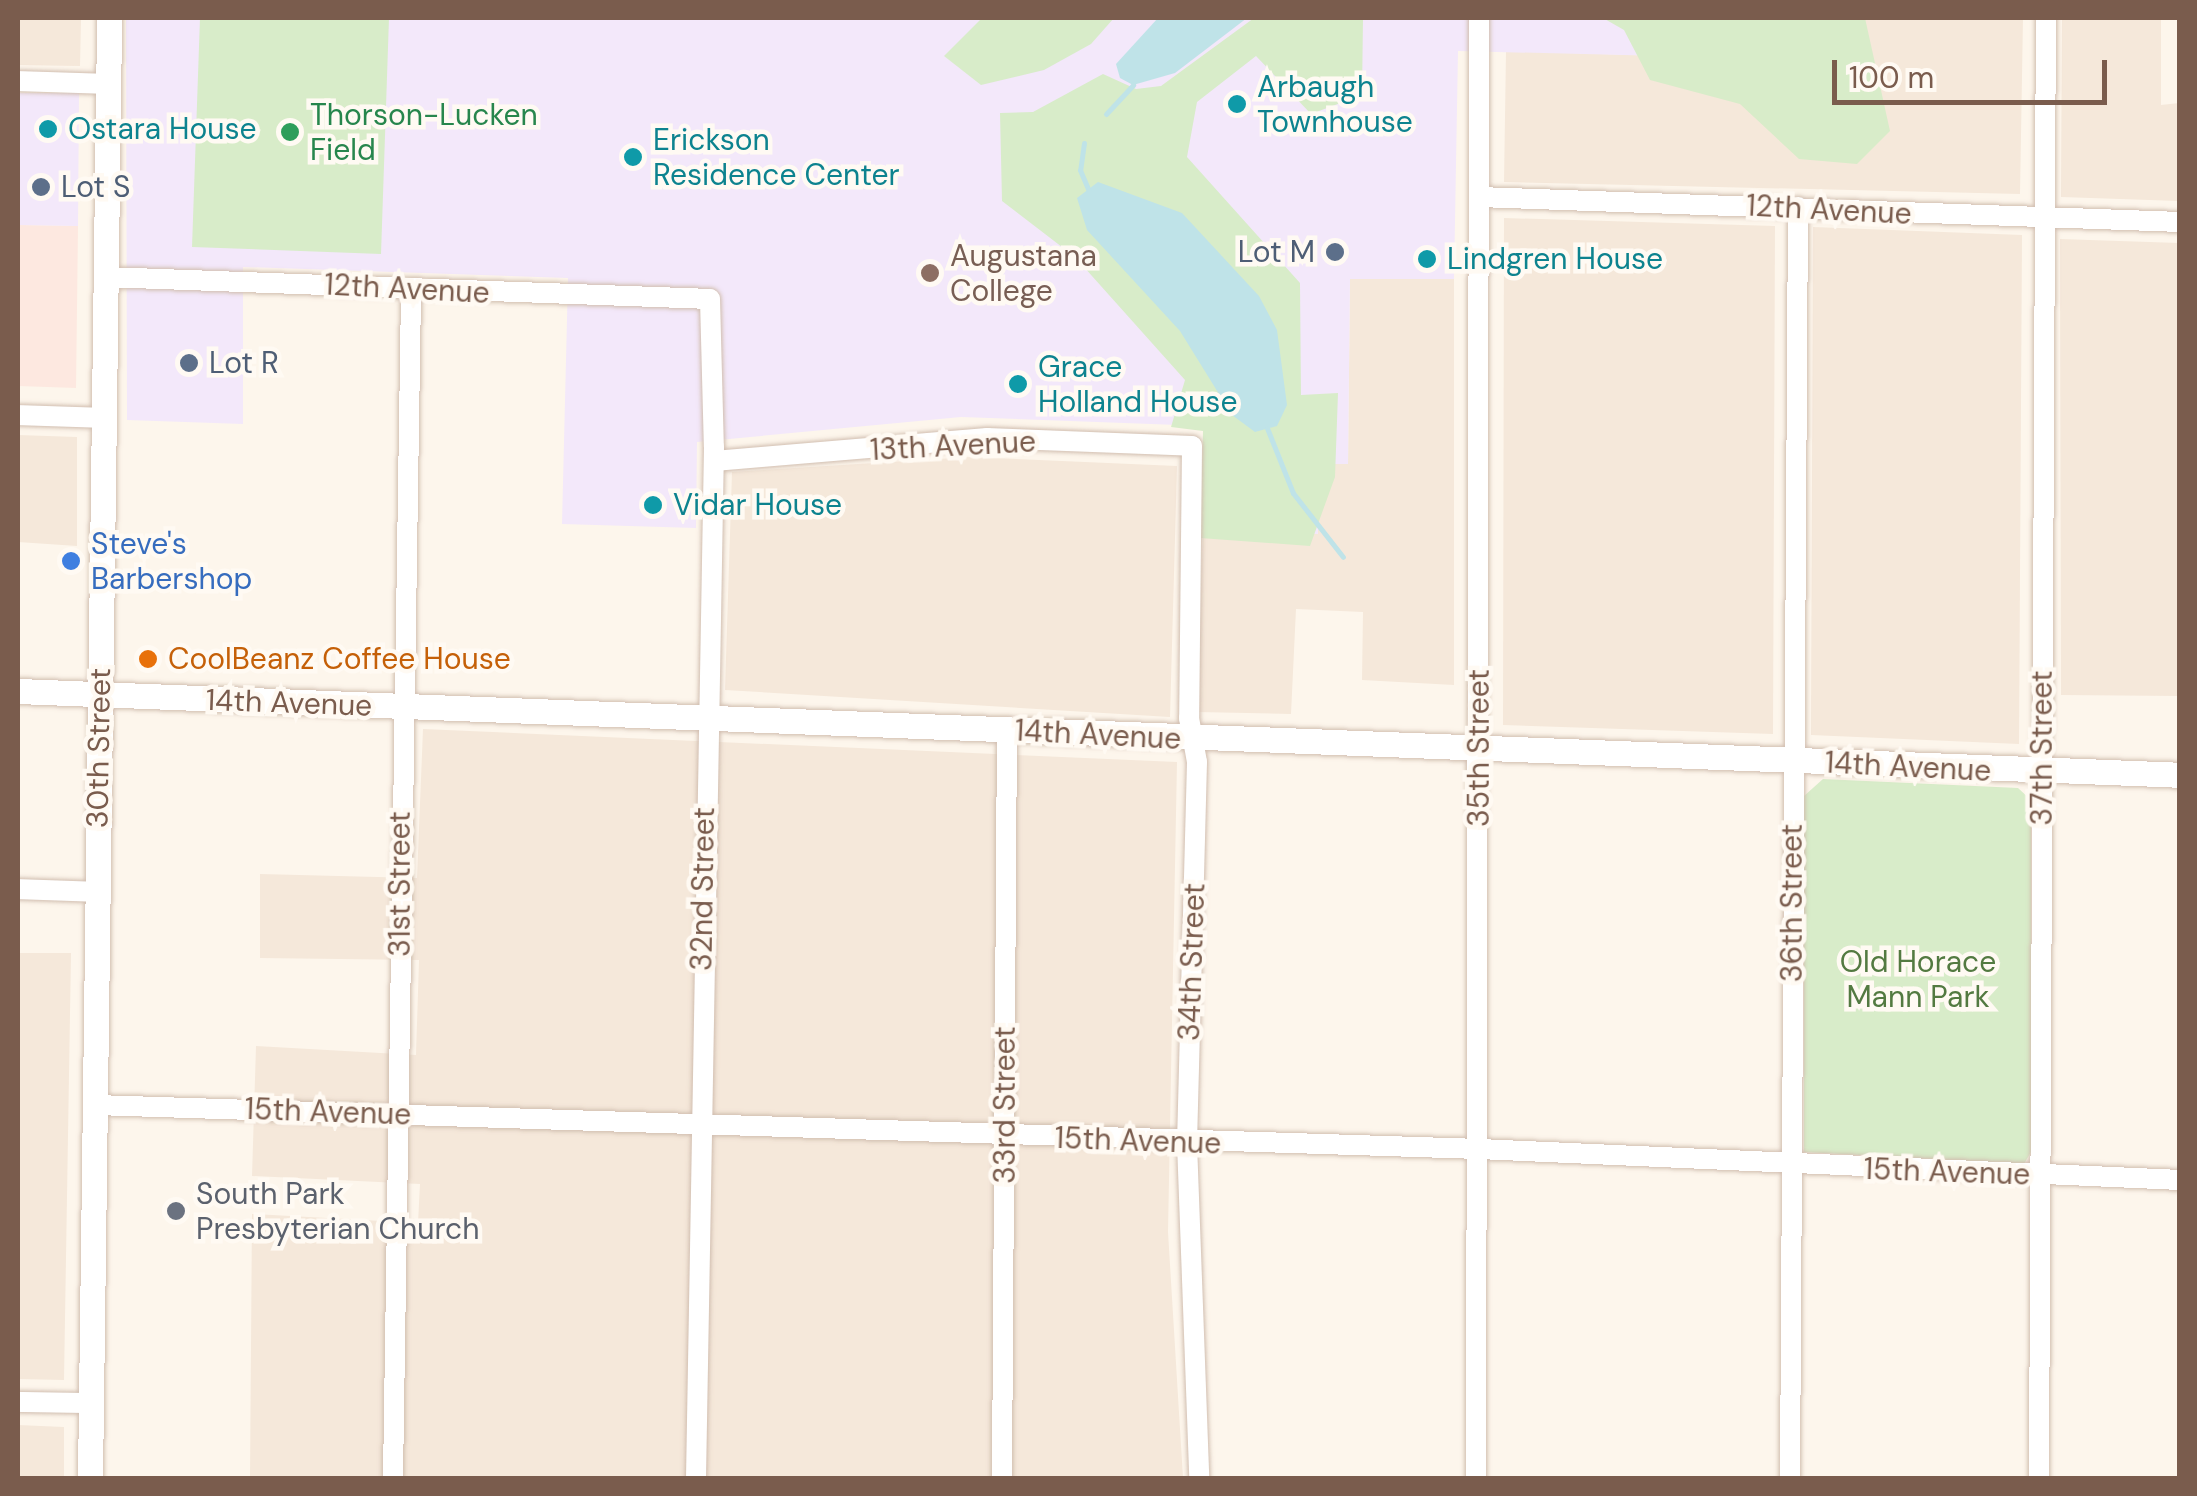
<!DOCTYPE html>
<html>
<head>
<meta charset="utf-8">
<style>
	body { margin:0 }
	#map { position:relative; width:2197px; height:1496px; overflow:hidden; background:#fdf6ec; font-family:"DM Sans",sans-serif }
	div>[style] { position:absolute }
	.residential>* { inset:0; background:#f5e8da }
	.commercial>* { inset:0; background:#fde8e0 }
	.education>* { inset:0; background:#f3e8fa }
	.green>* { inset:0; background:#d8ecc9 }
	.water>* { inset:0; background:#bfe3e8 }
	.stream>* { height:5px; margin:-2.5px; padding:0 2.5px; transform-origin:2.5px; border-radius:2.5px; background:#bfe3e8 }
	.roads { filter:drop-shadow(0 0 2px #d1beb0) drop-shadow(0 0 2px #d1beb0) }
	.minor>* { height:20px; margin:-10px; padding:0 10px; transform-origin:10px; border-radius:10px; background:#fff }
	.tertiary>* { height:25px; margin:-12.5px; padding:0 12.5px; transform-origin:12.5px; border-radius:12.5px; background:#fff }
	.dots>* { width:28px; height:28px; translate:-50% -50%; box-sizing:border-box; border:5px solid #fffaf3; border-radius:50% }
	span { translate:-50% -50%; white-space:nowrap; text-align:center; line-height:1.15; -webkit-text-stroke:9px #fffaf3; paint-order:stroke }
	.culture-label { font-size:30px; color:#0d838f }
	.left { translate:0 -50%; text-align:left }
	.leisure-label { font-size:30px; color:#27864d }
	.service-label { font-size:30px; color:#4e5e75 }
	.right { translate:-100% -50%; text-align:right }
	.street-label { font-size:30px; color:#7a5c4d }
	.education-label { font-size:30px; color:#785e54 }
	.shop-label { font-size:30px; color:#366cbe }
	.food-label { font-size:30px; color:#c56008 }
	.park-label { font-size:30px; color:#537a41 }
	.worship-label { font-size:30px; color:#5b616d }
	.frame { position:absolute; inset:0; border:20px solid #7a5c4d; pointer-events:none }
	.scale { position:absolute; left:1832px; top:60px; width:275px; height:45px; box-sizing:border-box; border:5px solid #7a5c4d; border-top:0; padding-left:12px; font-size:30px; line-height:35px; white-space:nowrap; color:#7a5c4d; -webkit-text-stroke:8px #fffaf3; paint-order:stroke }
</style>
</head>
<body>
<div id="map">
	<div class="residential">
		<div style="clip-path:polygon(18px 18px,81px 18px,80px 66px,18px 65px)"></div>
		<div style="clip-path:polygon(1664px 18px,2023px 18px,2020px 194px,1504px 182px,1506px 51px,1663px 56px)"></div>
		<div style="clip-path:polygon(2062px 18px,2161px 18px,2161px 105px,2179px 103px,2179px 201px,2061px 197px)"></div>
		<div style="clip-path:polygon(1504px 218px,1775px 226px,1773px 734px,1503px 725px)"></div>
		<div style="clip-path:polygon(1813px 227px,2022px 235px,2019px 744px,1811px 735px)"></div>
		<div style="clip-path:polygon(2060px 239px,2179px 243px,2179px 696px,2061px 695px)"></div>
		<div style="clip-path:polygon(1350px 279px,1454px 279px,1454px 685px,1362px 680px,1363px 612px,1296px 609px,1291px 714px,1197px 712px,1203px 530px,1319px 464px,1348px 464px)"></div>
		<div style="clip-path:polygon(18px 435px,77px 437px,77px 546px,18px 542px)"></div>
		<div style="clip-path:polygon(970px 457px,1177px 466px,1170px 717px,725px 690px,732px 472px)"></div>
		<div style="clip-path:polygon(423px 729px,1177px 762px,1168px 1232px,1183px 1478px,250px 1478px,252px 1214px,418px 1223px,420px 1184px,252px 1176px,256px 1046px,416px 1055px,419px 960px,260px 958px,260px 874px,417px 878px)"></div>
		<div style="clip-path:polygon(18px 953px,71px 953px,64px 1380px,18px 1379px)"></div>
		<div style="clip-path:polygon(18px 1425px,64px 1427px,64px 1478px,18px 1478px)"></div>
	</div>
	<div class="commercial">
		<div style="clip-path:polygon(18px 225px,78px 226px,76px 388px,18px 386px)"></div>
	</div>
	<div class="education">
		<div style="clip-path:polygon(126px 18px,1664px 18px,1664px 56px,1458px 51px,1454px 279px,1350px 279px,1348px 464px,1319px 464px,1318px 534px,1203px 530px,1205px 426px,961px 417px,697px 442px,696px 528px,562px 524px,568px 278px,243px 267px,243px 424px,127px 420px)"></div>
		<div style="clip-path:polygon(18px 93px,79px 93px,78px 226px,18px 225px)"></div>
	</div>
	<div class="green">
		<div style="clip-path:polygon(200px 18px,389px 18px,381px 254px,192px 247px)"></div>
		<div style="clip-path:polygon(982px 18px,1114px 18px,1091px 44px,1044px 70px,981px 85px,944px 56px)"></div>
		<div style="clip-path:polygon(1254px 18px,1363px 18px,1362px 95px,1311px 114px,1256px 56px,1197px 102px,1187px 157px,1300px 283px,1301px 395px,1338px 393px,1335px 477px,1310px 546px,1200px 538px,1203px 431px,1171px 427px,1185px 380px,1075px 257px,1002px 201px,1000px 113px,1033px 112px,1103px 74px,1136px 89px,1161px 86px)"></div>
		<div style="clip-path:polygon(1603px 18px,1865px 18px,1890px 131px,1857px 164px,1799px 159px,1740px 104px,1650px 80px,1624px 30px)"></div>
		<div style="clip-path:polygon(1823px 779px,2018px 788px,2031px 800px,2031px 1152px,2024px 1164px,1804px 1152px,1804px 796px)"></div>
	</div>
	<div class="water">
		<div style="clip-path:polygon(1158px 18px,1247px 18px,1175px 73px,1133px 85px,1120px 78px,1116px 64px)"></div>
		<div style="clip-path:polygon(1098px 182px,1182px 213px,1259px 296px,1277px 330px,1287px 405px,1277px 426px,1255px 432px,1232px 415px,1180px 331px,1087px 230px,1077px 198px)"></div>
	</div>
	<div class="stream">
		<div style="left:1106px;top:114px;width:40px;rotate:-47deg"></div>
		<div style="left:1084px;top:143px;width:27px;rotate:98deg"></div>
		<div style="left:1080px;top:170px;width:21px;rotate:67deg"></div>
		<div style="left:1267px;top:428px;width:70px;rotate:68.2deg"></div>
		<div style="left:1293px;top:493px;width:81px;rotate:52deg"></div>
	</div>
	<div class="roads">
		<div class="minor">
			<div style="left:18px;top:81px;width:90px;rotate:1.9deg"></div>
			<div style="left:1479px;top:197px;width:701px;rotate:2.04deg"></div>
			<div style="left:105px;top:277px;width:605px;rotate:2.08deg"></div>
			<div style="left:710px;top:299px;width:148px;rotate:88.5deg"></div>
			<div style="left:714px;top:447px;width:1031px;rotate:91deg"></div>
			<div style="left:18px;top:415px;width:86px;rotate:2deg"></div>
			<div style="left:714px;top:461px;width:274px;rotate:-4.8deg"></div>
			<div style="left:987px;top:438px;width:205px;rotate:2.2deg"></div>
			<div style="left:1192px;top:446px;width:272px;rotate:90.6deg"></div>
			<div style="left:1189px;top:718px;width:45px;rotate:79.7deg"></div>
			<div style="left:1197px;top:762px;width:381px;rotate:91.5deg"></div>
			<div style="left:1187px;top:1143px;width:335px;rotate:87.9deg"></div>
			<div style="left:18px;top:889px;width:80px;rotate:2.1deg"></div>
			<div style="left:95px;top:1105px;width:1385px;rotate:1.82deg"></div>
			<div style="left:1479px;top:1149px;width:702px;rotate:2.53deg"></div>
			<div style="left:18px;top:1402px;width:72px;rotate:0.8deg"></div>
			<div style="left:393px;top:1478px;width:1188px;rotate:-89.13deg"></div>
			<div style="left:1002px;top:1478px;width:747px;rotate:-89.62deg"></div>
			<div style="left:1476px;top:1478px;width:1460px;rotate:-89.88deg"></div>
			<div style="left:1790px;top:1478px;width:1271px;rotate:-89.64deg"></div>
			<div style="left:2039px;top:1478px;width:1460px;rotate:-89.73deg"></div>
		</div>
		<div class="tertiary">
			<div style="left:18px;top:691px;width:2164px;rotate:2.22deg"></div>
			<div style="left:90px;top:1478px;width:1460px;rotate:-89.25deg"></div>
		</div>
	</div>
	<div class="dots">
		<div style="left:1237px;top:104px;background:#0f9aa8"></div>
		<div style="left:48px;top:129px;background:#0f9aa8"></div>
		<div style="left:290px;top:132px;background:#2e9e5b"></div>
		<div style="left:633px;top:157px;background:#0f9aa8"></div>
		<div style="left:41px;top:187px;background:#5c6f8a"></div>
		<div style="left:1335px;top:252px;background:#5c6f8a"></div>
		<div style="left:1427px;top:259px;background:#0f9aa8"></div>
		<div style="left:930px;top:273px;background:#8d6e63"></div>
		<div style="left:189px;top:363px;background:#5c6f8a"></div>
		<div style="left:1018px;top:384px;background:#0f9aa8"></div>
		<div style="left:653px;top:505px;background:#0f9aa8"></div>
		<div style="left:71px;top:561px;background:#3f7fe0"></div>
		<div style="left:148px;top:659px;background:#e8710a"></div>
		<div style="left:176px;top:1211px;background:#6b7280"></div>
	</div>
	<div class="culture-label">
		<span class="left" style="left:1257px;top:104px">Arbaugh<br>Townhouse</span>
		<span class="left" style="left:68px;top:129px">Ostara House</span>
		<span class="left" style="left:653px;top:157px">Erickson<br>Residence Center</span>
		<span class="left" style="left:1447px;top:259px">Lindgren House</span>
		<span class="left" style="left:1038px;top:384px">Grace<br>Holland House</span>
		<span class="left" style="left:673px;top:505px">Vidar House</span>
	</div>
	<div class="leisure-label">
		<span class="left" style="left:310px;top:132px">Thorson-Lucken<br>Field</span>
	</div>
	<div class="service-label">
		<span class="left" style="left:61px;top:187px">Lot S</span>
		<span class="right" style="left:1315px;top:252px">Lot M</span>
		<span class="left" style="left:209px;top:363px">Lot R</span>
	</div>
	<div class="street-label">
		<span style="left:1829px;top:210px;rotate:3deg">12th Avenue</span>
		<span style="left:407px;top:289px;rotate:3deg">12th Avenue</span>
		<span style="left:953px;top:446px;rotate:-3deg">13th Avenue</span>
		<span style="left:289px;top:703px;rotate:2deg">14th Avenue</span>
		<span style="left:1098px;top:735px;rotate:3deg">14th Avenue</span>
		<span style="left:99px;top:748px;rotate:-89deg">30th Street</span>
		<span style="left:1479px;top:748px;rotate:-90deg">35th Street</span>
		<span style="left:2042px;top:748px;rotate:-90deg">37th Street</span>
		<span style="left:1908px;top:767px;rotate:3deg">14th Avenue</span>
		<span style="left:400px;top:884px;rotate:-90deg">31st Street</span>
		<span style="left:703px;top:889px;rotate:-89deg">32nd Street</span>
		<span style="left:1792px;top:903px;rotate:-90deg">36th Street</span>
		<span style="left:1192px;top:962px;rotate:-88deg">34th Street</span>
		<span style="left:1005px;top:1105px;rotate:-90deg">33rd Street</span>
		<span style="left:328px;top:1112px;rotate:2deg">15th Avenue</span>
		<span style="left:1138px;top:1141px;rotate:2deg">15th Avenue</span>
		<span style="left:1947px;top:1172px;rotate:2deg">15th Avenue</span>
	</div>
	<div class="education-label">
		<span class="left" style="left:950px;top:273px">Augustana<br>College</span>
	</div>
	<div class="shop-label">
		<span class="left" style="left:91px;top:561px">Steve's<br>Barbershop</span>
	</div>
	<div class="food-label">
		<span class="left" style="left:168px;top:659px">CoolBeanz Coffee House</span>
	</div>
	<div class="park-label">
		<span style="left:1918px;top:979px">Old Horace<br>Mann Park</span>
	</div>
	<div class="worship-label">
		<span class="left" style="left:196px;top:1211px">South Park<br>Presbyterian Church</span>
	</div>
	<div class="frame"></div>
	<div class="scale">100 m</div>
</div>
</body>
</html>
